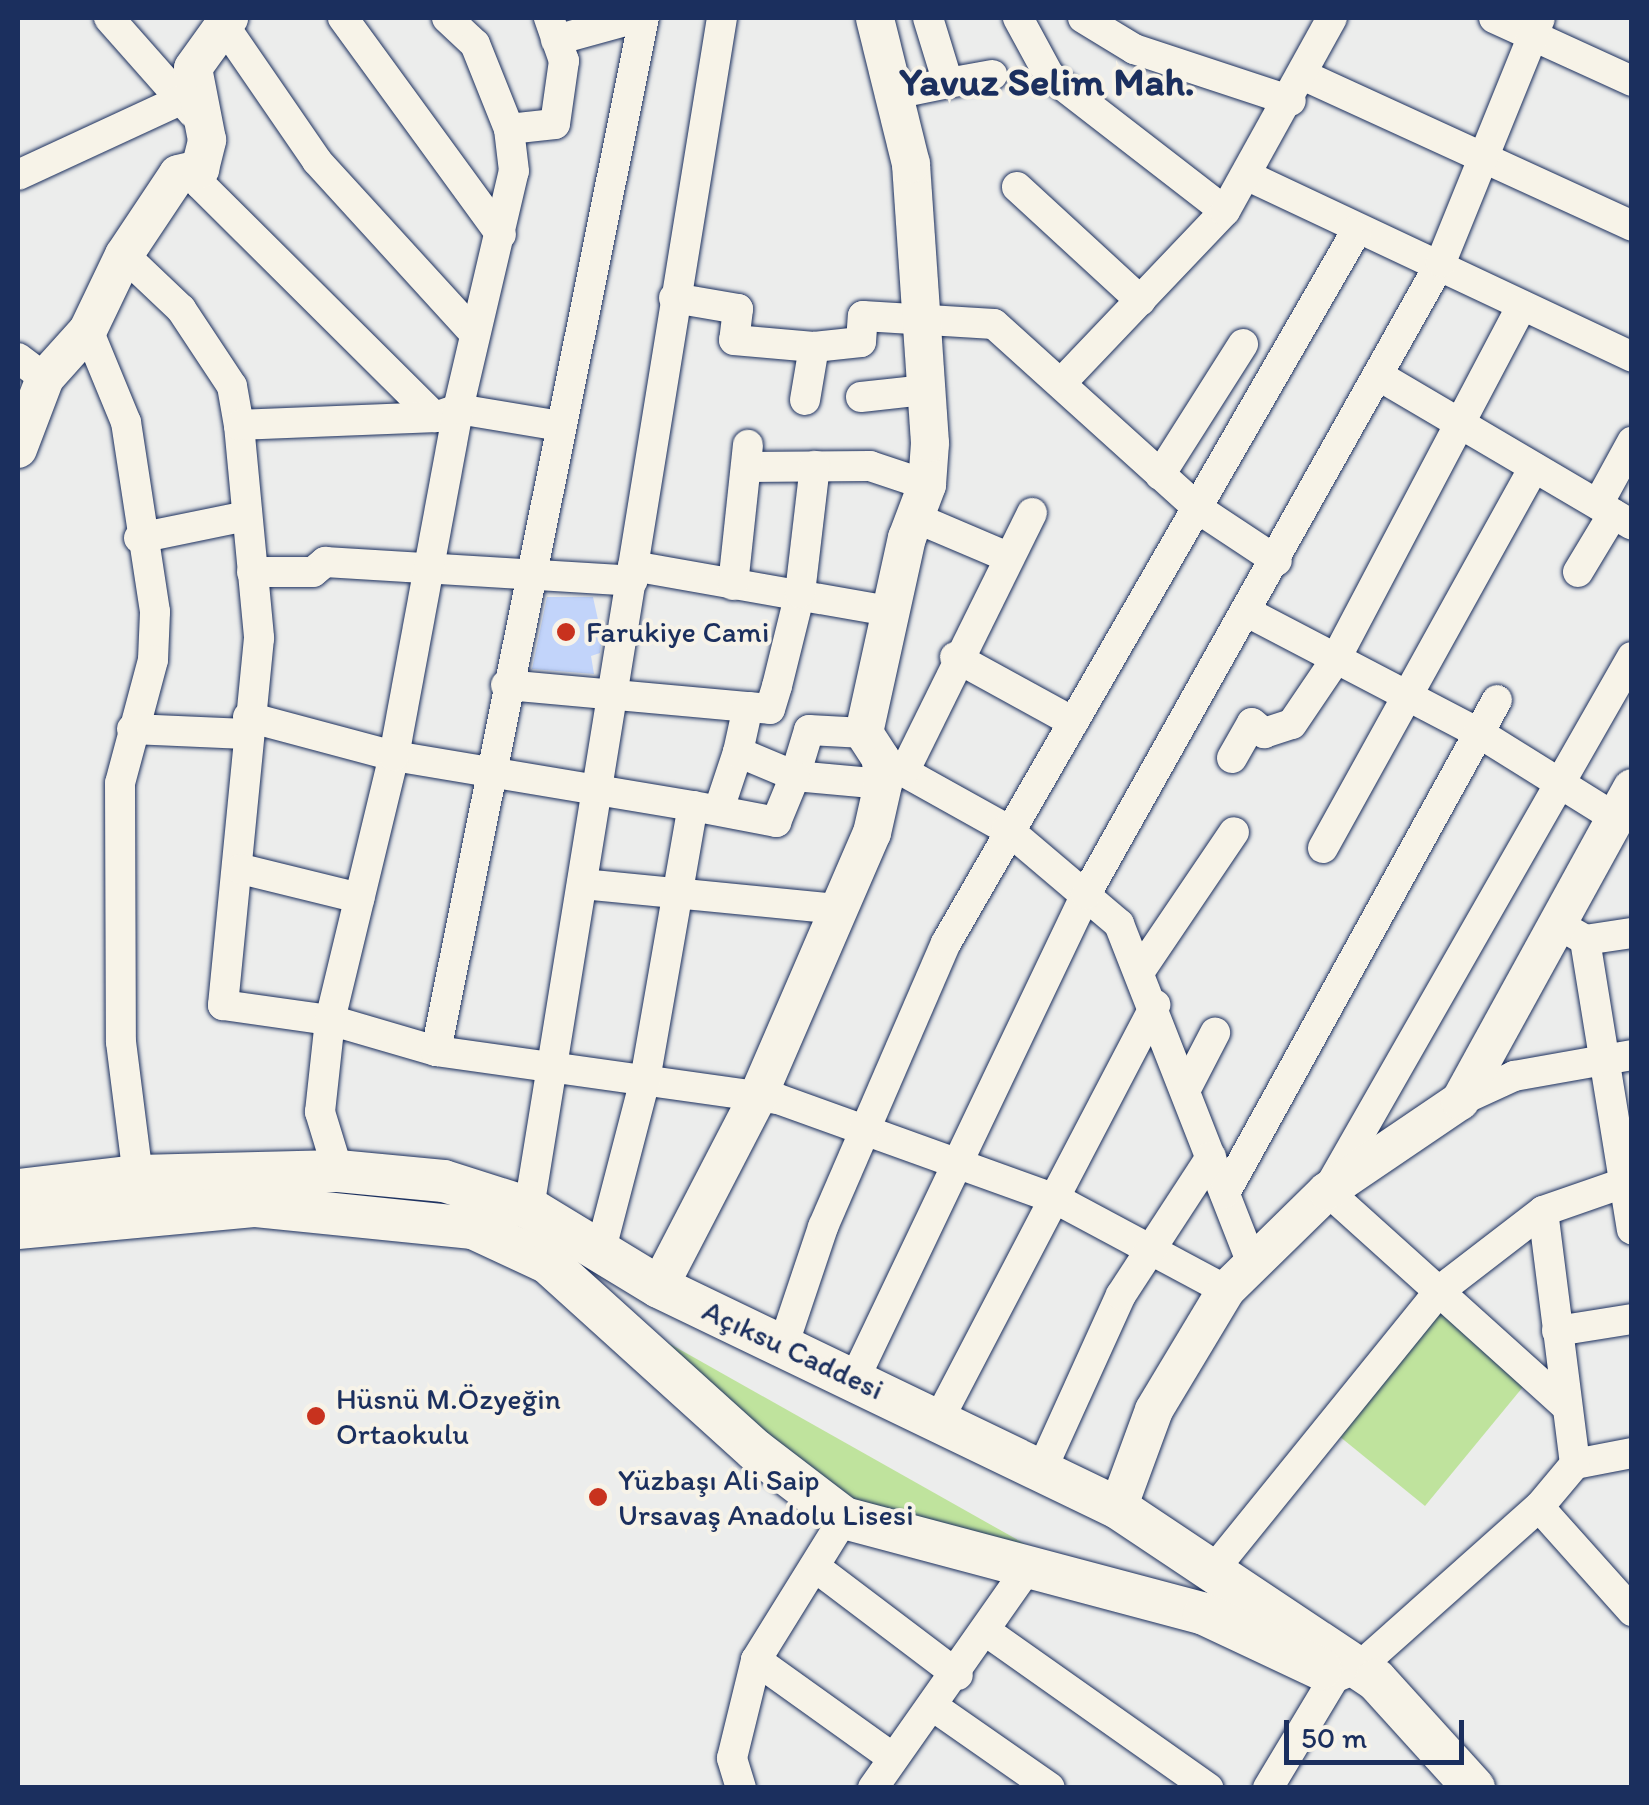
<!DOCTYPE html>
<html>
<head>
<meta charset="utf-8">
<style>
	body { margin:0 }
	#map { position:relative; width:1649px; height:1805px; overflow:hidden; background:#ecedec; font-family:Itim,sans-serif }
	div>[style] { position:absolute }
	.green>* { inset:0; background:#bfe39d }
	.building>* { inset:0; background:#c2d4fa }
	.roads { filter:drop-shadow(0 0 2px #1b2f5e) drop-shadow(0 0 2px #1b2f5e) }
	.minor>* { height:30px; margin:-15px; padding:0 15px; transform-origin:15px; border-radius:15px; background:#f7f3e8 }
	.tertiary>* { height:38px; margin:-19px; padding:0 19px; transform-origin:19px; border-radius:19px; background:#f7f3e8 }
	.secondary>* { height:42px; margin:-21px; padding:0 21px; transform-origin:21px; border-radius:21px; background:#f7f3e8 }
	.dots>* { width:28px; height:28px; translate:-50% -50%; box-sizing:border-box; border:5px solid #f7f3e8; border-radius:50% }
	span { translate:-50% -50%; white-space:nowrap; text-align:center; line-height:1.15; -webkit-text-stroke:8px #f7f3e8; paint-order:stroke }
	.poi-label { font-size:30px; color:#1b2f5e }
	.left { translate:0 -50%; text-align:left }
	.street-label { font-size:30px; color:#1b2f5e }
	.district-label { font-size:40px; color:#1b2f5e; font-weight:700 }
	.frame { position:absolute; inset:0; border:20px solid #1b2f5e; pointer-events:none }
	.scale { position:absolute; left:1284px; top:1720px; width:180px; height:45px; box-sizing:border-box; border:5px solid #1b2f5e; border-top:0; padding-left:12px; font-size:30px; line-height:35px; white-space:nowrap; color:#1b2f5e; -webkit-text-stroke:8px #f7f3e8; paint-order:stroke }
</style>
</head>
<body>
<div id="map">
	<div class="green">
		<div style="clip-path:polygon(1437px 1302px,1527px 1382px,1425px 1506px,1339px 1436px)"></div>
		<div style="clip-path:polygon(640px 1327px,1048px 1557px,846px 1506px)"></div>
	</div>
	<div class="building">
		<div style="clip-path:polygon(547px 597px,593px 597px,602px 638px,600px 653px,591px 656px,594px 674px,532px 669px)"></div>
	</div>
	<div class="roads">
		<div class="minor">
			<div style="left:109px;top:18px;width:127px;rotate:48.5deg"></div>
			<div style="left:343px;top:18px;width:268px;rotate:53.9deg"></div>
			<div style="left:447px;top:18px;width:38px;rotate:43deg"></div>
			<div style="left:475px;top:44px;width:92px;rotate:68.2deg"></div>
			<div style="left:1018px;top:18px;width:65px;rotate:61.5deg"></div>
			<div style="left:1049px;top:75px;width:222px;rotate:37.7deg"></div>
			<div style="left:1083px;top:18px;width:60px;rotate:31.3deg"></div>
			<div style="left:1134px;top:49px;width:165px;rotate:18.3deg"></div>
			<div style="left:1494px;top:18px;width:152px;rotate:24.5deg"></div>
			<div style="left:223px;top:24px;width:166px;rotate:55.5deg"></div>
			<div style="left:317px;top:161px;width:234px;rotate:47.6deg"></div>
			<div style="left:556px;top:40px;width:83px;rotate:-15.4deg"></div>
			<div style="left:1305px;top:76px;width:360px;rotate:24.6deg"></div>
			<div style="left:948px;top:83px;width:45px;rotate:-10.3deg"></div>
			<div style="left:899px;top:93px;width:50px;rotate:-11.5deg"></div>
			<div style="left:948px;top:83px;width:68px;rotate:-107.1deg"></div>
			<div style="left:200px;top:169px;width:15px;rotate:90deg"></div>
			<div style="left:200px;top:184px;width:331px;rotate:44.8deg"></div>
			<div style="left:435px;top:417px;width:24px;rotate:-19deg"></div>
			<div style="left:458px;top:409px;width:104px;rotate:9.4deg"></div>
			<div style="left:18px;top:175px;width:179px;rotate:-24.8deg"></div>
			<div style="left:1248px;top:176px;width:425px;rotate:25.2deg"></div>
			<div style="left:1017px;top:187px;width:168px;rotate:42.6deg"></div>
			<div style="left:124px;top:255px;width:79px;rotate:43.5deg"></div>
			<div style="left:181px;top:309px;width:92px;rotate:56.5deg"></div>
			<div style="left:232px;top:386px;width:40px;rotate:80deg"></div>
			<div style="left:239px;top:425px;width:214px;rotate:84.6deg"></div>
			<div style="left:259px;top:638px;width:369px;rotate:95.6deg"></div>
			<div style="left:223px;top:1005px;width:108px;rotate:8deg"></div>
			<div style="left:330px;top:1020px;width:110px;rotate:16.3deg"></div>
			<div style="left:436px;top:1051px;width:345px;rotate:8deg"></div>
			<div style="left:778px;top:1099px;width:295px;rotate:19.8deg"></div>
			<div style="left:1056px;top:1199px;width:193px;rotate:28.2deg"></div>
			<div style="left:674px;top:298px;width:65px;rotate:9.8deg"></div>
			<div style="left:738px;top:309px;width:31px;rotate:97deg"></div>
			<div style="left:734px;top:340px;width:80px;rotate:5deg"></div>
			<div style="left:814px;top:347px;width:47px;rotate:-6.1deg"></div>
			<div style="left:861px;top:342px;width:26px;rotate:-86deg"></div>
			<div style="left:863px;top:316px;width:131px;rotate:3.5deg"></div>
			<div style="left:994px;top:324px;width:278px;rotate:42.1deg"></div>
			<div style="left:1200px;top:510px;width:92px;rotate:33.5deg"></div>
			<div style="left:88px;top:330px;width:100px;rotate:67.6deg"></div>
			<div style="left:126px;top:422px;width:192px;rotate:81.3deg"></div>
			<div style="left:155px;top:612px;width:48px;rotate:92.4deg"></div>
			<div style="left:153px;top:660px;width:127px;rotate:105deg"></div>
			<div style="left:120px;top:783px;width:259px;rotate:89.8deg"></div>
			<div style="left:121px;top:1042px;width:135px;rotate:82.8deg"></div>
			<div style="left:18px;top:358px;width:34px;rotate:37deg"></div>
			<div style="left:1381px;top:377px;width:291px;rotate:30.5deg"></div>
			<div style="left:1064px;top:380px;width:233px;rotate:-46.4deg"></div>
			<div style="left:1225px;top:211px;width:221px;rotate:-61deg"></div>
			<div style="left:861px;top:397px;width:63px;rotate:-6.3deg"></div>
			<div style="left:805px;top:400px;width:54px;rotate:-80.4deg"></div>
			<div style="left:239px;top:425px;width:196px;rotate:-2.3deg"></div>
			<div style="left:746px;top:467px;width:124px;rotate:-0.5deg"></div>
			<div style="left:870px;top:466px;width:60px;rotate:18.4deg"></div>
			<div style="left:1160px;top:475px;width:155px;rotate:-57.6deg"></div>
			<div style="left:1598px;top:504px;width:71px;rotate:-61.3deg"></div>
			<div style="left:916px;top:518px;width:100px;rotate:23deg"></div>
			<div style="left:139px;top:538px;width:109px;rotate:-11.6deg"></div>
			<div style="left:633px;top:566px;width:264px;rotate:10deg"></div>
			<div style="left:252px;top:572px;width:61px"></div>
			<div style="left:313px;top:572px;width:16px;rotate:-40deg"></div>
			<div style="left:325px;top:562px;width:308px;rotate:3.5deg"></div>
			<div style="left:1578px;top:572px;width:68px;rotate:-58.9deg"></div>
			<div style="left:733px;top:585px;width:141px;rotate:-83.9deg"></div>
			<div style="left:1249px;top:613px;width:259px;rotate:27.6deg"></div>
			<div style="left:1479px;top:733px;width:159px;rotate:31.9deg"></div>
			<div style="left:955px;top:657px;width:135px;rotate:28.8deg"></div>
			<div style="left:506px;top:685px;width:243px;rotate:5.2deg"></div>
			<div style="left:248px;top:717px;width:151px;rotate:15deg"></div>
			<div style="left:394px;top:756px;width:303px;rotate:9.5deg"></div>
			<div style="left:132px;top:729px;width:114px;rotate:2.5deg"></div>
			<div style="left:864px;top:733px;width:55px;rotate:-176.9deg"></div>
			<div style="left:809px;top:730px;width:48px;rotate:106.9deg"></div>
			<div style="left:795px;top:776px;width:88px;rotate:5.2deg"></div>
			<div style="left:1232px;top:758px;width:40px;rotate:-60.3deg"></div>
			<div style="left:1252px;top:723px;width:16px;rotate:40deg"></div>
			<div style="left:1264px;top:733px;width:29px;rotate:-18deg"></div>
			<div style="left:1292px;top:724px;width:75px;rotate:-55.9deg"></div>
			<div style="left:1334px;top:662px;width:403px;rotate:-62.2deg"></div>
			<div style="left:881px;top:759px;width:144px;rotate:29.1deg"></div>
			<div style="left:1007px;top:829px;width:147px;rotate:40.3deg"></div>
			<div style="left:1119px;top:924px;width:364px;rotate:68.6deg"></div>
			<div style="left:904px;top:772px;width:289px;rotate:-63.7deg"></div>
			<div style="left:720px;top:806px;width:57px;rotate:-71.6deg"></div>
			<div style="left:1323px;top:848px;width:435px;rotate:-61deg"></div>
			<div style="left:241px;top:869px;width:122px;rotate:13.8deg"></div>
			<div style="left:582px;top:884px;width:256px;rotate:5.6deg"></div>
			<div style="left:1568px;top:930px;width:20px;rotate:30deg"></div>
			<div style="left:1585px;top:940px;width:48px;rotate:-8.5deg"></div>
			<div style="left:1585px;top:940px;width:293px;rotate:80.8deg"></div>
			<div style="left:1142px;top:968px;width:164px;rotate:-55.9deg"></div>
			<div style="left:436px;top:1051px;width:1054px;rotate:-78.62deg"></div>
			<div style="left:1188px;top:1085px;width:59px;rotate:-62.6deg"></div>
			<div style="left:1460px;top:1101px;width:60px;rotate:-24.8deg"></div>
			<div style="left:1514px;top:1076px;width:120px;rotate:-10.1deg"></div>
			<div style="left:338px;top:1171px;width:62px;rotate:-107deg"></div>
			<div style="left:320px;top:1112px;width:93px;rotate:-83.8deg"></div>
			<div style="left:330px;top:1020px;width:272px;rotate:-76.4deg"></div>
			<div style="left:394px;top:756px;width:353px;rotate:-79.5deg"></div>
			<div style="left:458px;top:409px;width:244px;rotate:-76.8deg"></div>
			<div style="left:514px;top:171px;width:42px;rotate:-96.8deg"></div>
			<div style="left:509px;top:129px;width:46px;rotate:-6.2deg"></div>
			<div style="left:555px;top:124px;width:64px;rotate:-81.9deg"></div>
			<div style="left:564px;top:61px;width:46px;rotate:-109.2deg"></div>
			<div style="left:1225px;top:1193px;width:563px;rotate:-61.11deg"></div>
			<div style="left:529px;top:1208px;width:1206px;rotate:-80.79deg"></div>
			<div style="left:601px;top:1249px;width:175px;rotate:-75.4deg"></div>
			<div style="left:645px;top:1080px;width:278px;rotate:-80.1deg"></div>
			<div style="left:693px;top:806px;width:85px;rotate:10.9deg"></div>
			<div style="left:776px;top:822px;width:50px;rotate:-67.6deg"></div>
			<div style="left:795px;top:776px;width:62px;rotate:-157.2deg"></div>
			<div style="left:738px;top:752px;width:46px;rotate:-77.5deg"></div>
			<div style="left:748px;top:707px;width:22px;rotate:5deg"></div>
			<div style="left:770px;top:709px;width:24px;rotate:-73deg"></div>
			<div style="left:777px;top:686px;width:96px;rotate:-76.1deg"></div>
			<div style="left:800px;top:593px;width:128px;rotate:-83.3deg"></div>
			<div style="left:1557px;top:1331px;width:76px;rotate:-9.1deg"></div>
			<div style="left:783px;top:1346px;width:126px;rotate:-71.4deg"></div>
			<div style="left:823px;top:1227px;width:309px;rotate:-66.6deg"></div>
			<div style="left:946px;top:943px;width:823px;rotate:-60.04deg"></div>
			<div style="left:854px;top:1380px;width:539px;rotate:-64.48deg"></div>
			<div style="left:1086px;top:894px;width:725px;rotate:-60.68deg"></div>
			<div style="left:1441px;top:262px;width:263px;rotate:-67.9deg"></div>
			<div style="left:1566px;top:1406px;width:321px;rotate:-138deg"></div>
			<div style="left:1327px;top:1191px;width:615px;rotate:-60.27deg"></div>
			<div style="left:940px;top:1417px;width:465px;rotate:-62.4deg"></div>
			<div style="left:1575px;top:1464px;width:58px;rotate:-10.9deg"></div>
			<div style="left:1042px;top:1469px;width:191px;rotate:-65.6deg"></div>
			<div style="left:1121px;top:1295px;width:165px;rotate:-56.9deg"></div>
			<div style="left:1539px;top:1507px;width:140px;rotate:48.2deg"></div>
			<div style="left:815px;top:1567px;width:179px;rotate:37.1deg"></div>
			<div style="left:1215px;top:1568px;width:356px;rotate:-51deg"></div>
			<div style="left:1439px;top:1291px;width:131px;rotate:-37.6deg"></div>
			<div style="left:1543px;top:1211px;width:94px;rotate:-19.2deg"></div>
			<div style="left:987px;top:1632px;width:271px;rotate:35.2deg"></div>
			<div style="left:756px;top:1660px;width:168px;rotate:35.6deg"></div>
			<div style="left:934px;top:1707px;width:141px;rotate:34.9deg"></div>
			<div style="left:741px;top:1788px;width:31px;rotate:-107deg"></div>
			<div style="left:732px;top:1758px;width:101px;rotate:-76.2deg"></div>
			<div style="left:756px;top:1660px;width:167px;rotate:-58.2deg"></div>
			<div style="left:873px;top:1788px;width:266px;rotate:-54.9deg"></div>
			<div style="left:1268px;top:1788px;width:128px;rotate:-59deg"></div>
			<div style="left:1334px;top:1678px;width:26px;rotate:-23deg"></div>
			<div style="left:1358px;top:1668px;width:242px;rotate:-41.7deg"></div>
			<div style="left:1539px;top:1507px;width:56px;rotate:-50.1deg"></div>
			<div style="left:1575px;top:1464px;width:255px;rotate:-97.2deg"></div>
		</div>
		<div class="tertiary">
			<div style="left:18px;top:449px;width:76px;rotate:-69.2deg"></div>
			<div style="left:45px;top:378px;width:64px;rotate:-48.1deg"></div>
			<div style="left:88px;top:330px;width:83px;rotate:-64.4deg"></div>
			<div style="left:124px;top:255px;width:97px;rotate:-56.3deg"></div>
			<div style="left:178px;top:174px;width:23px;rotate:-13deg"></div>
			<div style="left:200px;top:169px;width:30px;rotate:-76deg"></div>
			<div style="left:207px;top:140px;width:73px;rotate:-101deg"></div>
			<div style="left:193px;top:68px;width:62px;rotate:-54.2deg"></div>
			<div style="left:659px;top:1287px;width:215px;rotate:-62.6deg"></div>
			<div style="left:758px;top:1096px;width:287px;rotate:-66.6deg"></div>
			<div style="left:872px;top:833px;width:50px;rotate:-77.3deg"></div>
			<div style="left:883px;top:784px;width:25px;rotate:-95deg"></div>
			<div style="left:881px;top:759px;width:31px;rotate:-123deg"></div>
			<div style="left:864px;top:733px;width:200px;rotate:-77.6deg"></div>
			<div style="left:907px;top:538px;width:57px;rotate:-69.3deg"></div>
			<div style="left:927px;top:485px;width:42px;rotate:-85.9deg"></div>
			<div style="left:930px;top:443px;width:280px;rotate:-93.9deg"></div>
			<div style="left:911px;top:164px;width:150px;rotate:-103.9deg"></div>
			<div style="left:1118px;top:1508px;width:104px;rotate:-69.8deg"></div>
			<div style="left:1154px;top:1410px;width:140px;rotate:-59deg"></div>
			<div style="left:1226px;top:1290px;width:141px;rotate:-44.4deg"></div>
			<div style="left:1327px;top:1191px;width:161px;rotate:-34.1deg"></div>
			<div style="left:1460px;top:1101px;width:357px;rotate:-61.2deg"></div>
		</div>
		<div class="secondary">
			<div style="left:18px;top:1190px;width:121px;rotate:-6.7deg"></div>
			<div style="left:138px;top:1176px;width:200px;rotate:-1.4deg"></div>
			<div style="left:338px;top:1171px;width:106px;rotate:5.4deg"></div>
			<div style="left:444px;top:1181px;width:89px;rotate:17.6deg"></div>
			<div style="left:529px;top:1208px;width:152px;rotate:31.3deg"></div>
			<div style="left:659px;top:1287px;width:509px;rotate:25.71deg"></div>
			<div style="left:1118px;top:1508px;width:310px;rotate:33.7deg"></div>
			<div style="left:1376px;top:1680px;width:146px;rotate:47.8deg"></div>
			<div style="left:18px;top:1228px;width:239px;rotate:-5.3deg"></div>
			<div style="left:256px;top:1206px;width:218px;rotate:5.8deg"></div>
			<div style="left:473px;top:1228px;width:83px;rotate:25deg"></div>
			<div style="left:548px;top:1263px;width:279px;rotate:42.1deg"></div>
			<div style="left:755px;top:1450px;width:112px;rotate:37.4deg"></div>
			<div style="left:844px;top:1518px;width:373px;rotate:14.9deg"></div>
			<div style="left:1204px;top:1614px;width:129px;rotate:25.2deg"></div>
		</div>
	</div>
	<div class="dots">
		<div style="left:566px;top:632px;background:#c8321e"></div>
		<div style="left:316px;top:1416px;background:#c8321e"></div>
		<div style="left:598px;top:1497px;background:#c8321e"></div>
	</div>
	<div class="poi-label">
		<span class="left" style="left:586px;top:632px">Farukiye Cami</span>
		<span class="left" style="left:336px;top:1416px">Hüsnü M.Özyeğin<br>Ortaokulu</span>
		<span class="left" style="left:618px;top:1497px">Yüzbaşı Ali Saip<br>Ursavaş Anadolu Lisesi</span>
	</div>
	<div class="street-label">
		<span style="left:793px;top:1350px;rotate:25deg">Açıksu Caddesi</span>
	</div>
	<div class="district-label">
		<span style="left:1047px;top:81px">Yavuz Selim Mah.</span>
	</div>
	<div class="frame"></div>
	<div class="scale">50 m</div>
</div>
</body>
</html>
